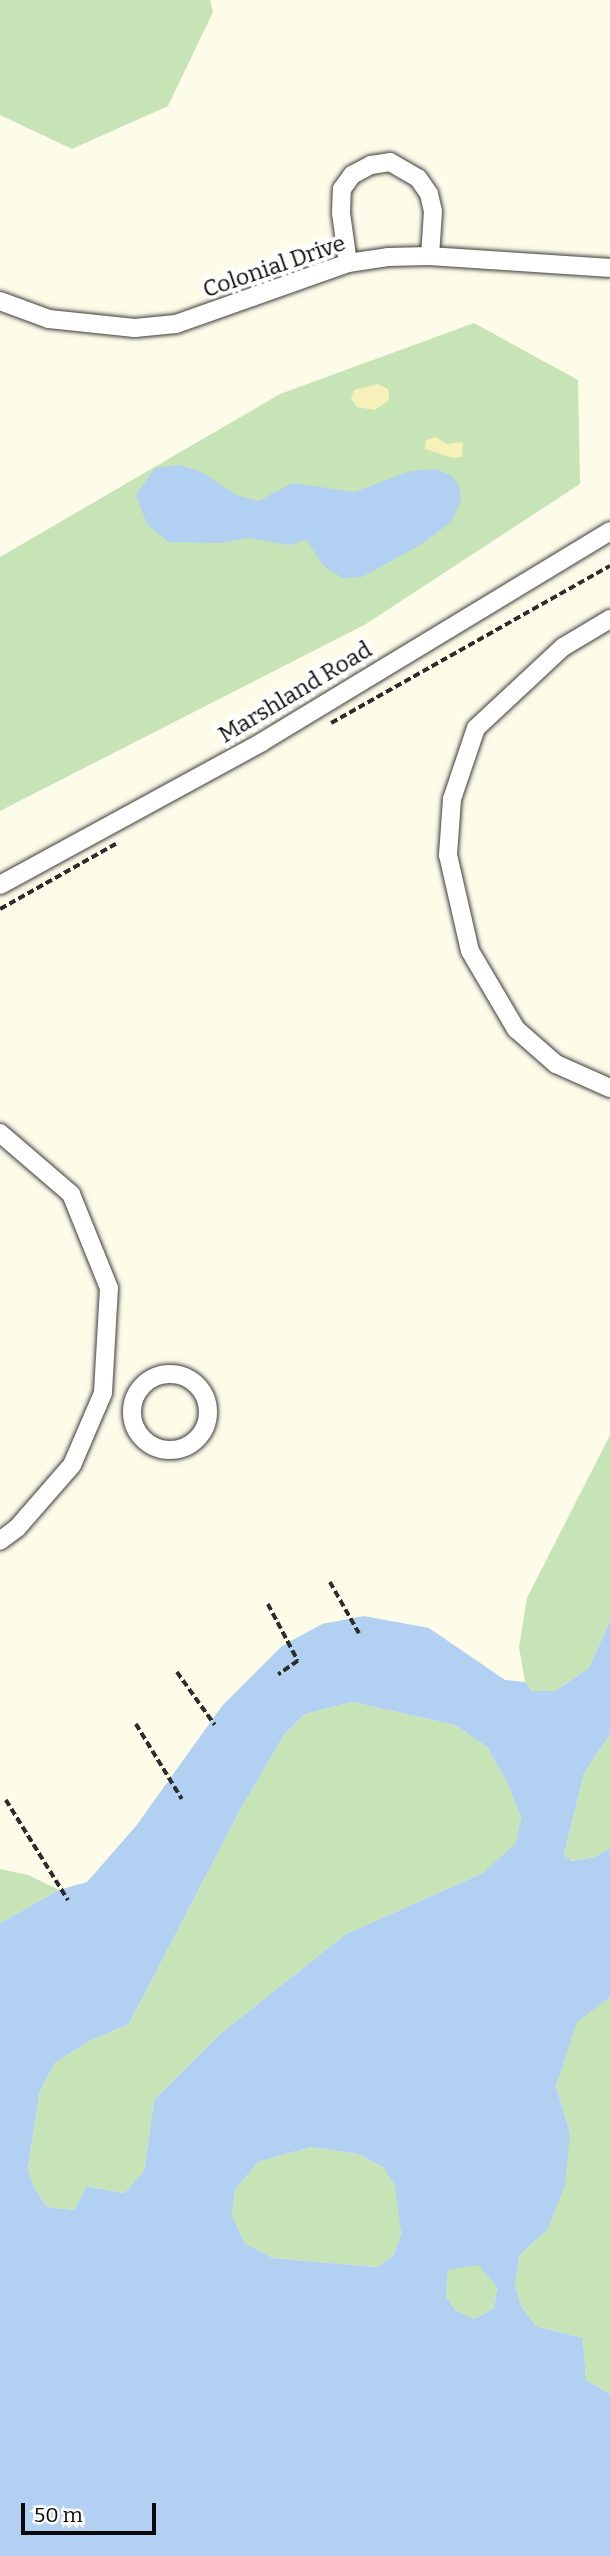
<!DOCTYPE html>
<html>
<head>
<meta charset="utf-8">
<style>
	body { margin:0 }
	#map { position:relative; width:610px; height:2556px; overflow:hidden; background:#fdfce9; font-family:Bitter,serif }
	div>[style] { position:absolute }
	.green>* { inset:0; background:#c7e4b6 }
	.sand>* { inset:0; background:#f6f1b9 }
	.water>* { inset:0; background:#b2d0f1 }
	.path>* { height:3.5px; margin-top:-1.75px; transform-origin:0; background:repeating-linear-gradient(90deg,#2c2c2c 0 7px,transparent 0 10.5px) }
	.roads { filter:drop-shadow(0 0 2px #3d3d3d) drop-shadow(0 0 2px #3d3d3d) }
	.minor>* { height:18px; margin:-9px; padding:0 9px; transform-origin:9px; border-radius:9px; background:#fff }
	.minor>.ring { margin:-9px; padding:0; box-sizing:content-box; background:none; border:18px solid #fff; border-radius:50% }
	span { translate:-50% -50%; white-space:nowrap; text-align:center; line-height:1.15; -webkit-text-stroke:7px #fff; paint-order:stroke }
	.street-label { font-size:23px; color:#0a0a0a }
	.scale { position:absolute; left:21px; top:2503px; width:135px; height:32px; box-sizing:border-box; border:4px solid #0a0a0a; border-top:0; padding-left:9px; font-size:21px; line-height:24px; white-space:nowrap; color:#0a0a0a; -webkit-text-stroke:5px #fff; paint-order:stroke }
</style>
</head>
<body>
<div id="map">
	<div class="green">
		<div style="clip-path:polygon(0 0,210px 0,213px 12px,168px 106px,72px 149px,0 115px)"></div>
		<div style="clip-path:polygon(474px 323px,578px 380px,580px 484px,366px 624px,0 811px,0 557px,280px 394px)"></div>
		<div style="clip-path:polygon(610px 1435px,610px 1620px,589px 1668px,555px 1691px,532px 1691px,525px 1682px,519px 1647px,527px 1598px)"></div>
		<div style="clip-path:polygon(352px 1702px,455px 1725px,487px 1747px,507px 1782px,521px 1817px,517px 1843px,483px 1873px,346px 1934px,220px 2034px,154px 2100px,144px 2171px,124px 2193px,88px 2186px,74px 2210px,47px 2207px,33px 2186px,28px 2169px,40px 2091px,55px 2063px,89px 2041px,129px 2024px,239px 1812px,284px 1735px,305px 1714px)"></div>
		<div style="clip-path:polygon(610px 1734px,610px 1848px,595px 1857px,570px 1861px,564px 1855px,584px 1773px)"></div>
		<div style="clip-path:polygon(0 1869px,28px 1875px,59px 1890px,0 1923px)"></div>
		<div style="clip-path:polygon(610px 1997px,610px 2394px,586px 2380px,583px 2338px,536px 2326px,521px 2306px,515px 2284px,520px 2255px,548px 2229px,570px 2133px,556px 2086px,577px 2021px)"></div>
		<div style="clip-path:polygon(311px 2147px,358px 2154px,383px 2167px,396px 2185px,401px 2234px,393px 2256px,377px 2267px,273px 2258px,245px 2243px,232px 2215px,235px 2190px,258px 2162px)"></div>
		<div style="clip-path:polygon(478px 2264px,497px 2287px,494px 2308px,475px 2319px,456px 2311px,446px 2297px,448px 2269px)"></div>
	</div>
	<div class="sand">
		<div style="clip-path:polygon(378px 384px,388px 389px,389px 400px,375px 410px,357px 407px,351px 398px,354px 390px)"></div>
		<div style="clip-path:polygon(435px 437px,447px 444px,463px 442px,462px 457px,453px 458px,425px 449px,426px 440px)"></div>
	</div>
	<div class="water">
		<div style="clip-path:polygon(179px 465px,200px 471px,236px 495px,259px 501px,292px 483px,354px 492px,411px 471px,437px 469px,453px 477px,460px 488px,461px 500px,451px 522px,420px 545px,362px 577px,342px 578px,324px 566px,306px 540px,289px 545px,248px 538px,221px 543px,168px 542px,147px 524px,136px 495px,155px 468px)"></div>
		<div style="clip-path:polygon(evenodd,364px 1616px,429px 1628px,505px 1680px,525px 1682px,532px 1691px,555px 1691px,589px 1668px,610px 1620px,610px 1734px,584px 1773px,564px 1855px,571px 1861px,595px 1857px,610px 1848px,610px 1997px,577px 2022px,556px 2086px,570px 2133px,565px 2185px,548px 2229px,520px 2255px,515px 2284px,521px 2306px,536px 2326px,583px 2338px,586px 2380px,610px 2394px,610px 2556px,0 2556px,0 1923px,59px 1890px,87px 1882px,136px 1826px,222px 1706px,282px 1646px,322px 1624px,364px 1616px,352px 1702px,455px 1725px,487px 1747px,507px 1782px,521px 1817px,516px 1843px,483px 1873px,346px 1934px,220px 2034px,154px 2100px,144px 2171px,124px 2193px,87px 2186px,74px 2210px,47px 2207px,33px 2186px,28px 2168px,40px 2091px,55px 2063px,89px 2041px,129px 2024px,239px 1812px,284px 1735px,305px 1714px,352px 1702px,364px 1616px,311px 2147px,358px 2154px,383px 2167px,395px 2185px,401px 2234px,393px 2256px,377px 2267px,273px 2258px,245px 2243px,232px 2215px,235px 2190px,258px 2162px,311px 2147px,364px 1616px,478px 2265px,497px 2287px,494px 2308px,475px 2319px,456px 2311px,446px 2297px,448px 2270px,478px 2265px)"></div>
	</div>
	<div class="path">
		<div style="left:331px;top:723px;width:320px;rotate:-29.4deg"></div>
		<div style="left:0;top:909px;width:134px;rotate:-29.4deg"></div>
		<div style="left:330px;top:1582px;width:59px;rotate:60.4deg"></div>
		<div style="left:268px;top:1604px;width:64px;rotate:62.2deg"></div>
		<div style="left:298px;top:1661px;width:24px;rotate:145deg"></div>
		<div style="left:177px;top:1672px;width:65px;rotate:54.4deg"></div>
		<div style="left:136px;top:1724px;width:88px;rotate:58.5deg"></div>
		<div style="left:6px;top:1800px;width:118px;rotate:58.2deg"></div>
	</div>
	<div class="roads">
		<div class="minor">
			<div style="left:348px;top:263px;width:50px;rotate:-98deg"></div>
			<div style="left:341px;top:213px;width:24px;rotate:-88deg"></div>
			<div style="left:342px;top:189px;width:17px;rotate:-54deg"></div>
			<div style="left:352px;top:175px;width:21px;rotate:-28deg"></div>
			<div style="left:371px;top:165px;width:19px;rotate:-9deg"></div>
			<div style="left:390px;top:162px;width:32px;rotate:30deg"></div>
			<div style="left:418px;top:178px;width:19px;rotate:55deg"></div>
			<div style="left:429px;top:194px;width:17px;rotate:77deg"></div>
			<div style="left:433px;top:211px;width:45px;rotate:93.8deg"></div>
			<div style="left:0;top:301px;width:52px;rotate:20.2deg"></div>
			<div style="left:49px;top:319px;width:86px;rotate:6deg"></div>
			<div style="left:135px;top:328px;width:41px;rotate:-5.6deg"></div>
			<div style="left:176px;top:324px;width:182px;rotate:-19.5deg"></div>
			<div style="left:348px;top:263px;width:40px;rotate:-8.5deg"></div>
			<div style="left:388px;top:257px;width:42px;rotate:-1.4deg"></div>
			<div style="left:430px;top:256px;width:180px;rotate:3.8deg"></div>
			<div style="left:610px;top:619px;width:55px;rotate:149.2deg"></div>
			<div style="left:563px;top:647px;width:119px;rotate:137deg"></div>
			<div style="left:476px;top:728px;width:75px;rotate:108.7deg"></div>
			<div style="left:452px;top:799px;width:56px;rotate:94.1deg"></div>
			<div style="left:448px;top:855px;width:98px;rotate:77.1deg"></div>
			<div style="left:470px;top:951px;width:91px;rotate:59.5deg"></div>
			<div style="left:516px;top:1029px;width:53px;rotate:41.2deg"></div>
			<div style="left:556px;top:1064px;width:59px;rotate:24deg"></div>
			<div style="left:0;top:885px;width:298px;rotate:-28.6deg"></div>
			<div style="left:262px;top:742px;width:407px;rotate:-31.2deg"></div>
			<div style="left:0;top:1133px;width:94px;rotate:40.7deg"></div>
			<div style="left:71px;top:1194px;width:101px;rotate:68deg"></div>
			<div style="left:109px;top:1288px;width:105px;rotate:93.3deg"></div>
			<div style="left:103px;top:1393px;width:78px;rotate:113.3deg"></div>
			<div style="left:72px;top:1465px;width:84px;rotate:131.1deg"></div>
			<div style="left:17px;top:1528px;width:21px;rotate:143deg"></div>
			<div class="ring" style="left:132px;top:1374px;width:58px;height:58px"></div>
		</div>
	</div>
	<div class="street-label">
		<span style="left:274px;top:266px;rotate:-19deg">Colonial Drive</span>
		<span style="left:295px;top:692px;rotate:-31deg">Marshland Road</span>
	</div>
	<div class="scale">50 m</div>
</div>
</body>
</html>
